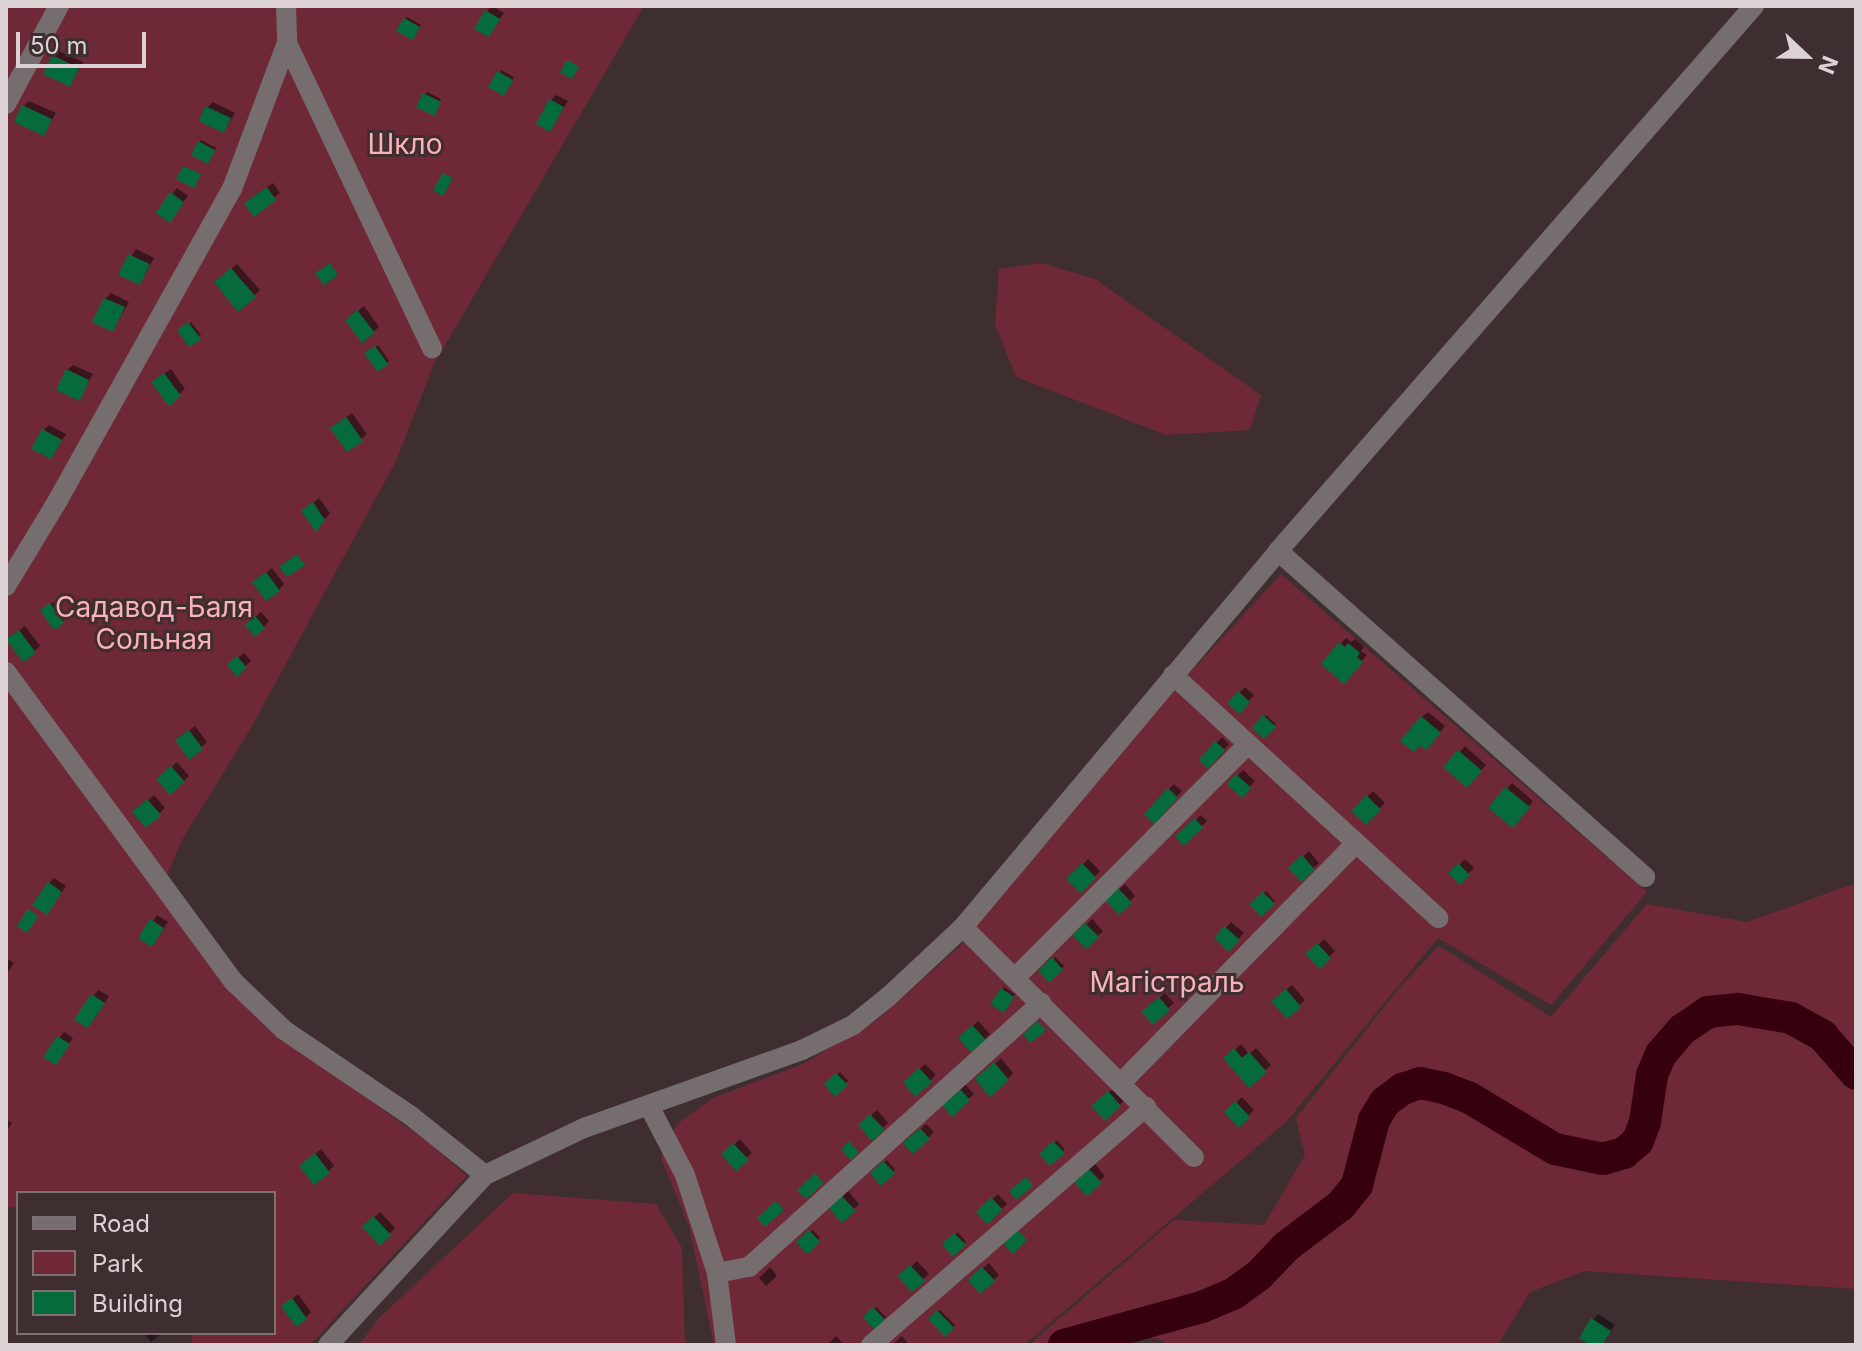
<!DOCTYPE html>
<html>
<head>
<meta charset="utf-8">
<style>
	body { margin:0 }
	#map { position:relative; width:1862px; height:1351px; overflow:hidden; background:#3f2e30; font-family:Inter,sans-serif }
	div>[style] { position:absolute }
	.green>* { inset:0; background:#6f2838 }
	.shadow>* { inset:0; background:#0007 }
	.river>* { height:32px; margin:-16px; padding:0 16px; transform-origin:16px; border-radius:16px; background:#36000f }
	.building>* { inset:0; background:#056b3d }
	.minor>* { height:20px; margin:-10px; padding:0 10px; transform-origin:10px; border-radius:10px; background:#766d6e }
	span { translate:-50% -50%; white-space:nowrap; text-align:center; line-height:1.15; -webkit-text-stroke:6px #3f2e30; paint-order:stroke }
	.park-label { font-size:28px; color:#fab1bc }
	.frame { position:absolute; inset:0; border:8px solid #ddd2d3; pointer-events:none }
	.legend { position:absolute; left:16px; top:1191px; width:260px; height:144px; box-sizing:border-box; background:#3f2e30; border:2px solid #7e7071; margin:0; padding:10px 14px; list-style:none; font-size:24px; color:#ddd2d3 }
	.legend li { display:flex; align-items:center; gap:16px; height:40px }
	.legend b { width:40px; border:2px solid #7e7071 }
	.north { position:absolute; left:1766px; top:16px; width:80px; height:80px; -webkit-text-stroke:6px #3f2e30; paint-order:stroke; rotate:112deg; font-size:22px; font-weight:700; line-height:32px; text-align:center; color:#ddd2d3 }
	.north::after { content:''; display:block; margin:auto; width:28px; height:36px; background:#ddd2d3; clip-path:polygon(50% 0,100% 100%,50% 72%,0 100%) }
	.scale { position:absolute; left:16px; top:32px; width:130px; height:36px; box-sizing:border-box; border:4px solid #ddd2d3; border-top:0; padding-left:10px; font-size:24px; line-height:28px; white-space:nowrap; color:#ddd2d3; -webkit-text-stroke:6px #3f2e30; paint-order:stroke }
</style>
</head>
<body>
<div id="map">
	<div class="green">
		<div style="clip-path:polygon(6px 6px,644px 6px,434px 364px,396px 461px,252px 726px,182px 840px,166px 878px,288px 1041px,429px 1143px,467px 1176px,310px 1345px,192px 1345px,192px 1333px,274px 1333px,274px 1193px,18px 1193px,18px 1207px,6px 1208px)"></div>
		<div style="clip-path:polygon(1041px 263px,1095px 279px,1261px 395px,1250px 430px,1166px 435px,1016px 377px,995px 324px,999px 269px)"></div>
		<div style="clip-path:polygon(1281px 574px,1647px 892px,1551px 1005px,1438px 938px,1286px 1122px,1024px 1345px,714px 1345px,689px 1226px,661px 1158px,677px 1124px,713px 1098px,803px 1064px,877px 1020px,960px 946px,1164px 701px)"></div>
		<div style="clip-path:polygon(1856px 883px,1856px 1289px,1585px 1271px,1530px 1292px,1498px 1345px,1169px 1345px,1159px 1339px,1135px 1336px,1089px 1345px,1029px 1345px,1174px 1220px,1264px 1225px,1305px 1155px,1296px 1118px,1401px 986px,1439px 946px,1551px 1017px,1647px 904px,1747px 922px)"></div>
		<div style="clip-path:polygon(513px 1193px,656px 1204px,682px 1248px,685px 1345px,359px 1345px,379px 1318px)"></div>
	</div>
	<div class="shadow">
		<div style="clip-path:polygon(492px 6px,504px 13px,489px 35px,486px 12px)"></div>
		<div style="clip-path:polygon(407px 17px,421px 25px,415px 36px,405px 19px)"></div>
		<div style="clip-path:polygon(59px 51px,83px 62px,70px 85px,54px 57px)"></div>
		<div style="clip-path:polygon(501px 70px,514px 77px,506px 91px,491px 86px)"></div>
		<div style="clip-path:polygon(427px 92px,441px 99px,436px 111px,425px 94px)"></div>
		<div style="clip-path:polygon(556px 95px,568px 101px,550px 130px,551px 100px)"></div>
		<div style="clip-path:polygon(29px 101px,56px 113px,44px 133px,24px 106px)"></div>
		<div style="clip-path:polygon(213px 102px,235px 113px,224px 131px,207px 108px)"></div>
		<div style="clip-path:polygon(201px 140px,216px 148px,210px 159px,199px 142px)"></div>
		<div style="clip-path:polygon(273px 183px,280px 193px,254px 214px,252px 198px)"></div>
		<div style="clip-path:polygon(177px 188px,188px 196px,170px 220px,172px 194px)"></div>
		<div style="clip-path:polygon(136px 249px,154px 258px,140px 283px,121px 274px)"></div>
		<div style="clip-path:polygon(237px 264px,260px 290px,254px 296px,222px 277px)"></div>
		<div style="clip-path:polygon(111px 293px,129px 302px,113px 330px,105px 299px)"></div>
		<div style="clip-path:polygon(364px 306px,379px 327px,373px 332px,353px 315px)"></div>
		<div style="clip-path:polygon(191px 322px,201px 335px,190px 345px,179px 331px)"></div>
		<div style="clip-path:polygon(378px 345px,389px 361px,378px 369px,367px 354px)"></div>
		<div style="clip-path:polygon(73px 365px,93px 374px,79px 398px,67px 370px)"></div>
		<div style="clip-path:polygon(171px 369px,185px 389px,169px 403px,159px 377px)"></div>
		<div style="clip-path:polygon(352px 413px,367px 434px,361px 439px,338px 423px)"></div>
		<div style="clip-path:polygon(49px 425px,66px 434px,51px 457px,44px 430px)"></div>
		<div style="clip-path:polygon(319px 498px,330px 513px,321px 524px,309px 506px)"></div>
		<div style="clip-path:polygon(272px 568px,284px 584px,279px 590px,260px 577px)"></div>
		<div style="clip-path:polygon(53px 602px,65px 619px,55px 627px,42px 611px)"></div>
		<div style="clip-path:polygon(261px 612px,269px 621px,264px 627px,247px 625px)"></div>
		<div style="clip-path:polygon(25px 626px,40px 646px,24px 660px,14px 634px)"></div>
		<div style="clip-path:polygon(1346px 638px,1351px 642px,1355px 639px,1364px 647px,1361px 651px,1367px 655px,1349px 676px,1323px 664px)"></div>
		<div style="clip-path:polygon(244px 653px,251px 661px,237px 674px,230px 665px)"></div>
		<div style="clip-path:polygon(1245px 687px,1254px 695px,1240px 711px,1230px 703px)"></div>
		<div style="clip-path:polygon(1428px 712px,1445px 726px,1432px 742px,1422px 717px)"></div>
		<div style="clip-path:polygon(1266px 715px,1276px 724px,1264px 737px,1254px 728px)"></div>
		<div style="clip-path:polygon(195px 726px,207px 742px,190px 757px,183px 735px)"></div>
		<div style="clip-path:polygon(1222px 737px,1229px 744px,1208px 766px,1201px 760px)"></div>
		<div style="clip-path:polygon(1465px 746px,1486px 765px,1467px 786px,1446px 767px)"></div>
		<div style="clip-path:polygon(177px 762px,189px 776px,184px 781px,158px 779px)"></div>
		<div style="clip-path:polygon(1243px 770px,1255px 781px,1242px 795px,1230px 784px)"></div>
		<div style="clip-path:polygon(1512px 783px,1533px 801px,1518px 820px,1507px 789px)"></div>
		<div style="clip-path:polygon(1174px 784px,1182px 791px,1154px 821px,1146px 814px)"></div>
		<div style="clip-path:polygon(1373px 791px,1385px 803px,1366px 822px,1354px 811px)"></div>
		<div style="clip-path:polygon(154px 795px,165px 808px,146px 826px,135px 812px)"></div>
		<div style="clip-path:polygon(1201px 815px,1207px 821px,1184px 843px,1178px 836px)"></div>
		<div style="clip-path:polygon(1309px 851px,1319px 863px,1302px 879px,1291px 868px)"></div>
		<div style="clip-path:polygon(1088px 859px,1100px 871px,1081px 890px,1069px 879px)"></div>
		<div style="clip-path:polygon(1465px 859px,1474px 868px,1460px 882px,1451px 873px)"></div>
		<div style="clip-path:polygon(54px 878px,66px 886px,52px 907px,49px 883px)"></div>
		<div style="clip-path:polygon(1125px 884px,1135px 896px,1119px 912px,1108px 900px)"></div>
		<div style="clip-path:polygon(1266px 891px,1275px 901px,1261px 914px,1252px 904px)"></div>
		<div style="clip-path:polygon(157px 915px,168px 922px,157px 939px,141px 938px)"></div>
		<div style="clip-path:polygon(1092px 919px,1103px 931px,1086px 947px,1075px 935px)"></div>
		<div style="clip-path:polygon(1231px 922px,1244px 933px,1229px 949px,1216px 938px)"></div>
		<div style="clip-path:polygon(1324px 939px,1335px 951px,1320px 966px,1308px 954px)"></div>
		<div style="clip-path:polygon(1055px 957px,1064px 966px,1049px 980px,1040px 971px)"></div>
		<div style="clip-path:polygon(6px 958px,14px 963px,6px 975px)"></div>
		<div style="clip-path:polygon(1292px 985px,1305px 1000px,1287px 1016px,1274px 1001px)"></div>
		<div style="clip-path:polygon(1004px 987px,1015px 994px,1006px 1008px,1002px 989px)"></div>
		<div style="clip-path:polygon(98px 990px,109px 996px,93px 1021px,77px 1019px)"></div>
		<div style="clip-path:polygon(1165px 993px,1174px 1003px,1153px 1022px,1144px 1012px)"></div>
		<div style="clip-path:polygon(978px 1021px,990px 1034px,972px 1050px,961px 1038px)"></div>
		<div style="clip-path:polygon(64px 1032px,73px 1038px,61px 1057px,46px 1056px)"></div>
		<div style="clip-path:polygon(1241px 1044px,1249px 1054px,1256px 1048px,1271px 1065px,1249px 1085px,1225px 1059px)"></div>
		<div style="clip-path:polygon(1001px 1058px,1013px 1073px,1008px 1079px,983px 1074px)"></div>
		<div style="clip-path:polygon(925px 1064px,936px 1075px,916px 1094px,905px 1083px)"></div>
		<div style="clip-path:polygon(840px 1072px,848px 1081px,835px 1094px,827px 1084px)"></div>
		<div style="clip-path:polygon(965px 1084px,974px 1094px,952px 1114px,943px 1104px)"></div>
		<div style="clip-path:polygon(1114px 1088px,1125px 1100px,1105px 1118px,1094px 1106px)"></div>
		<div style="clip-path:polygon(1242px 1097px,1254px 1110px,1239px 1125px,1227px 1112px)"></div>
		<div style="clip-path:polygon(877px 1110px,888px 1123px,872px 1138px,860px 1125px)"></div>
		<div style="clip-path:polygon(6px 1119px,12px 1123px,6px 1132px)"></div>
		<div style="clip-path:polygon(926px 1124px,934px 1132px,913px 1152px,905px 1143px)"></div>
		<div style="clip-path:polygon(740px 1139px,752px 1153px,736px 1168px,724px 1154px)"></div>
		<div style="clip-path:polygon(1057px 1140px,1065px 1150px,1050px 1164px,1042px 1154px)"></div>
		<div style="clip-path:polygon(321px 1149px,334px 1166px,315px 1183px,307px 1161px)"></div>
		<div style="clip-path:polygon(887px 1160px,895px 1170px,881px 1183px,872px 1173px)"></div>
		<div style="clip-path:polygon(1095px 1164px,1105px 1176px,1087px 1193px,1076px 1181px)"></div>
		<div style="clip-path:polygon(848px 1191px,859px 1204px,842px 1220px,831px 1207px)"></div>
		<div style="clip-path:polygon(998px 1194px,1007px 1204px,987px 1222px,979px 1212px)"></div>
		<div style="clip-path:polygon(380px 1212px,395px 1228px,380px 1243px,365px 1227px)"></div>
		<div style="clip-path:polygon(813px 1230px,820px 1238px,807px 1251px,799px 1242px)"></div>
		<div style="clip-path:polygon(958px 1232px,966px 1242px,953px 1254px,944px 1244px)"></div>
		<div style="clip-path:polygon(917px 1261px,929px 1274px,912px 1289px,900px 1277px)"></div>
		<div style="clip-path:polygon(989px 1263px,999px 1275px,981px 1292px,970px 1280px)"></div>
		<div style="clip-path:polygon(770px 1267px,777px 1276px,766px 1286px,759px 1278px)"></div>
		<div style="clip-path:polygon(298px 1294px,311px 1312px,306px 1317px,289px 1301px)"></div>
		<div style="clip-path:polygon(876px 1307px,886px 1317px,875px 1327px,865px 1317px)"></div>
		<div style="clip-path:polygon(940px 1310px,955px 1325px,945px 1334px,930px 1319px)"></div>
		<div style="clip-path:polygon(1598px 1314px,1615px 1325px,1601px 1345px,1595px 1345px,1593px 1320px)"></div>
		<div style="clip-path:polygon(144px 1333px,162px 1333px,151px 1342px)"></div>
		<div style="clip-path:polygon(836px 1336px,844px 1345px,827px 1345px)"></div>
		<div style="clip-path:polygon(902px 1336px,909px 1345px,892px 1345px)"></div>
	</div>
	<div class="river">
		<div style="left:1064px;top:1345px;width:143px;rotate:-15.4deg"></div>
		<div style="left:1202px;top:1307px;width:34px;rotate:-23deg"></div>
		<div style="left:1233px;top:1294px;width:32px;rotate:-36deg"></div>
		<div style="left:1259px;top:1275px;width:40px;rotate:-46deg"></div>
		<div style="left:1287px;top:1246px;width:68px;rotate:-37.2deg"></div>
		<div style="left:1341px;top:1205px;width:26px;rotate:-51deg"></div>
		<div style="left:1357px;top:1185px;width:67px;rotate:-75.3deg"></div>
		<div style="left:1374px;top:1120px;width:21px;rotate:-59deg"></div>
		<div style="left:1385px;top:1102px;width:21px;rotate:-37deg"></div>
		<div style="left:1402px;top:1089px;width:19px;rotate:-18deg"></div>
		<div style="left:1420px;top:1083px;width:25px;rotate:12deg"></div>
		<div style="left:1444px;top:1088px;width:26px;rotate:21deg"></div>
		<div style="left:1468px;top:1097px;width:101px;rotate:30.9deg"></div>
		<div style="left:1555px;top:1149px;width:49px;rotate:11.8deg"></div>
		<div style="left:1603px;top:1159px;width:22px;rotate:-16deg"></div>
		<div style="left:1624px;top:1153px;width:18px;rotate:-41deg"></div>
		<div style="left:1638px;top:1141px;width:20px;rotate:-70deg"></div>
		<div style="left:1645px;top:1122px;width:48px;rotate:-81.5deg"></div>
		<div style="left:1652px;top:1075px;width:23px;rotate:-67deg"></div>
		<div style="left:1661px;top:1054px;width:33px;rotate:-49deg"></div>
		<div style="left:1683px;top:1029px;width:30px;rotate:-34deg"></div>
		<div style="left:1708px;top:1012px;width:30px;rotate:-6deg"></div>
		<div style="left:1738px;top:1009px;width:54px;rotate:9.6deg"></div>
		<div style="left:1791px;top:1018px;width:37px;rotate:29deg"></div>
		<div style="left:1823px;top:1036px;width:50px;rotate:49deg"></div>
	</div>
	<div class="building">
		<div style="clip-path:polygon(485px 10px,500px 19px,489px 37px,474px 29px)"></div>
		<div style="clip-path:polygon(404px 18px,420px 27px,413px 40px,396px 31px)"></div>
		<div style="clip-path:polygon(52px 55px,79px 68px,70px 87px,43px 74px)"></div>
		<div style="clip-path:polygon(567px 60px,579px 67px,572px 79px,560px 73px)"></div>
		<div style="clip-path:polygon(497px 71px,513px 80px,504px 96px,488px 87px)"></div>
		<div style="clip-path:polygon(423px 93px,441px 102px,434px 116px,416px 107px)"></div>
		<div style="clip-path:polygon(549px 99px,564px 107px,550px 132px,536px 124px)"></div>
		<div style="clip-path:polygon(22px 105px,52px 119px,44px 136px,14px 122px)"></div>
		<div style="clip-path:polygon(205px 106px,231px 118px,224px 133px,199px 121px)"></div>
		<div style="clip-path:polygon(198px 141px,215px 150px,208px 164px,191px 155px)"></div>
		<div style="clip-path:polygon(183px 166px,201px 174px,194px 188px,176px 179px)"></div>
		<div style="clip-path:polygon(443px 173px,453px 178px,443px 196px,433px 190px)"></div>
		<div style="clip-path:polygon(267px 187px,276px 200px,254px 217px,244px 203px)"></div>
		<div style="clip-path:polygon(170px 192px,184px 202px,170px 223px,156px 213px)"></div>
		<div style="clip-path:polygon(128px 254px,150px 264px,140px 285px,118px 275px)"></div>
		<div style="clip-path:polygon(330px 263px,338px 275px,324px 285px,315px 273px)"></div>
		<div style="clip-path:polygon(231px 268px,256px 297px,238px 312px,214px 282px)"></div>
		<div style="clip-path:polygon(104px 298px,125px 307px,113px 332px,92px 322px)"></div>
		<div style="clip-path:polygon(357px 310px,375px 333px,362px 343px,345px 320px)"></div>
		<div style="clip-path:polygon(188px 322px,201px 339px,189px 347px,177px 330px)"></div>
		<div style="clip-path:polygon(375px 346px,388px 364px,378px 372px,364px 353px)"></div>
		<div style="clip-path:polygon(66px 369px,89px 380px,80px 401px,56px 390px)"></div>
		<div style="clip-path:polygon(164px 373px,181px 396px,169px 406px,151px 382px)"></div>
		<div style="clip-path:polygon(346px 417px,363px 441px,347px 452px,330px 428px)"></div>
		<div style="clip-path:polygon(42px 429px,62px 440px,51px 459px,31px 449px)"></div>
		<div style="clip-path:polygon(313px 502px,325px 520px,316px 532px,301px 511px)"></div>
		<div style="clip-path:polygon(297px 554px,305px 565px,287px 577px,279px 567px)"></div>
		<div style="clip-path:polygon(266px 572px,280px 591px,266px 601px,252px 582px)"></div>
		<div style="clip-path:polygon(50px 603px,64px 623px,54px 630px,40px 610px)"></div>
		<div style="clip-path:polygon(255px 616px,265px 628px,255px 637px,245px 625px)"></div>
		<div style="clip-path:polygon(19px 630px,36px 653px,23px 662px,6px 639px)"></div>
		<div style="clip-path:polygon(1339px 642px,1345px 647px,1348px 643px,1360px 653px,1357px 657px,1363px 662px,1344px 684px,1321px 664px)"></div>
		<div style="clip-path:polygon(237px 656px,247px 668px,237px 677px,227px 665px)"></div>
		<div style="clip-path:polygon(1238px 691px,1250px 702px,1240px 714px,1227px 703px)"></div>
		<div style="clip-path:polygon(1263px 715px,1276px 727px,1264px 739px,1252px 728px)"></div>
		<div style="clip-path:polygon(1421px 716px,1441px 733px,1426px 750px,1420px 745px,1414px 752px,1400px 741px)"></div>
		<div style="clip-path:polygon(189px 730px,203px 749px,189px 760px,175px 740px)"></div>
		<div style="clip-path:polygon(1215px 741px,1225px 750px,1208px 769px,1199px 760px)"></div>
		<div style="clip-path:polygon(1458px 750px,1482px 771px,1467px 788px,1443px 767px)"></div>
		<div style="clip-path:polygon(171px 766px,185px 782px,170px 795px,156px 779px)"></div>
		<div style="clip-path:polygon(1236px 774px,1251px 788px,1242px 798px,1227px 784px)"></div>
		<div style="clip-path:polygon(1505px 787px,1530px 807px,1513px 828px,1488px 808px)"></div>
		<div style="clip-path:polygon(1168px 788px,1178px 798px,1154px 824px,1144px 814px)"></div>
		<div style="clip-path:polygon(1366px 795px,1381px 810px,1366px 825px,1351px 811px)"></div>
		<div style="clip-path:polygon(147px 799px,161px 815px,146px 828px,132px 812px)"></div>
		<div style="clip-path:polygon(1195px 818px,1203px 828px,1183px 846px,1175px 836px)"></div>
		<div style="clip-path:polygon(1302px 855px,1315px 870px,1302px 882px,1288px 868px)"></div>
		<div style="clip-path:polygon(1082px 863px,1096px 878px,1081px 893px,1066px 879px)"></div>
		<div style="clip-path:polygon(1458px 863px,1470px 875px,1460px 885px,1448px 873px)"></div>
		<div style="clip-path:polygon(48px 882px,62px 892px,47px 915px,32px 905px)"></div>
		<div style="clip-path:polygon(1118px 888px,1132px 903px,1119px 915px,1105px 900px)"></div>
		<div style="clip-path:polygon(1263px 892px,1275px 904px,1261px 917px,1249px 904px)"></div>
		<div style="clip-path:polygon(28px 909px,38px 916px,27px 933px,17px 926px)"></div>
		<div style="clip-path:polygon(150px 919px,164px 928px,152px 947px,138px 938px)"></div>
		<div style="clip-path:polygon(1085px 923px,1099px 937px,1086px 949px,1072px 935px)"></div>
		<div style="clip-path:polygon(1224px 926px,1240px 940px,1229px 952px,1214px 938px)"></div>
		<div style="clip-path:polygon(1317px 943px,1331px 958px,1320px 969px,1305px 954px)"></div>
		<div style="clip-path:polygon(1052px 957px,1063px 970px,1049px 983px,1038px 971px)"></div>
		<div style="clip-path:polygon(1001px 988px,1014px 997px,1004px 1013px,990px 1004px)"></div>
		<div style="clip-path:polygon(1286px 989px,1301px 1007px,1287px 1019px,1271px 1001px)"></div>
		<div style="clip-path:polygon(91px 994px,105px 1003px,88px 1028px,74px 1020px)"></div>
		<div style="clip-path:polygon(1159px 997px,1170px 1010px,1153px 1025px,1141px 1012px)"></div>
		<div style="clip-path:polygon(1037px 1021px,1046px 1030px,1031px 1043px,1023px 1035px)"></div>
		<div style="clip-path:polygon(972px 1025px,986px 1040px,972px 1053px,958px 1038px)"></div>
		<div style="clip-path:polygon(57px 1036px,70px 1044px,56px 1065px,43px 1057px)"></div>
		<div style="clip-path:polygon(1234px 1048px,1242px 1058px,1249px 1052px,1267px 1072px,1249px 1088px,1223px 1058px)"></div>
		<div style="clip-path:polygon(994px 1062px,1009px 1080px,990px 1097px,975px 1079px)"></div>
		<div style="clip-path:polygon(919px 1068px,932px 1082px,915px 1097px,903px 1082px)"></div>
		<div style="clip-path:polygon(836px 1073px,848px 1085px,835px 1097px,824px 1084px)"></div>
		<div style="clip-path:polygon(959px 1088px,970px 1100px,952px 1117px,941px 1104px)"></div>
		<div style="clip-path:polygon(1108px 1091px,1121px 1106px,1105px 1121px,1091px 1106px)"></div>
		<div style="clip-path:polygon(1235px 1101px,1250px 1117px,1239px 1128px,1224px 1112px)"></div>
		<div style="clip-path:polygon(870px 1114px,885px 1130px,872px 1141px,858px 1125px)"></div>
		<div style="clip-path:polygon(920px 1128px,930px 1139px,913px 1154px,903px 1143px)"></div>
		<div style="clip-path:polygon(849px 1141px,859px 1152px,851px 1160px,841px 1149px)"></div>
		<div style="clip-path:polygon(1053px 1141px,1065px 1153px,1050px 1166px,1039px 1154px)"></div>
		<div style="clip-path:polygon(733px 1143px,749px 1160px,736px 1171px,721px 1154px)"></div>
		<div style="clip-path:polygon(315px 1153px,330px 1173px,314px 1185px,299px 1166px)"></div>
		<div style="clip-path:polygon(883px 1161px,895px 1173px,881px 1186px,870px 1173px)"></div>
		<div style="clip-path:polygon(1088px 1168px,1102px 1183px,1087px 1196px,1073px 1181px)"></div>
		<div style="clip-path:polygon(815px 1173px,824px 1183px,806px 1199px,797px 1190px)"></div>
		<div style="clip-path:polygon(1026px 1177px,1033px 1186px,1016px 1200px,1009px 1191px)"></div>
		<div style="clip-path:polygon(841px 1195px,856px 1211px,842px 1223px,828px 1207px)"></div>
		<div style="clip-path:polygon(991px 1197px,1003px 1210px,987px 1224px,976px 1212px)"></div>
		<div style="clip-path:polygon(776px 1201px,784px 1210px,765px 1227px,757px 1218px)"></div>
		<div style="clip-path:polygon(373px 1216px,391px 1235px,380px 1246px,362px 1227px)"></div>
		<div style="clip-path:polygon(809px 1230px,820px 1242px,807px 1254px,796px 1242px)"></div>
		<div style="clip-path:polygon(1018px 1230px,1027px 1240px,1013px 1254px,1004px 1244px)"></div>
		<div style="clip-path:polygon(954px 1233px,966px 1245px,953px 1257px,942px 1244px)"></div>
		<div style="clip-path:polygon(910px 1265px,925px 1281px,912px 1292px,897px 1276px)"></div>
		<div style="clip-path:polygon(982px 1267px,995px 1281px,980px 1294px,968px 1280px)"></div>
		<div style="clip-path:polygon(292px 1298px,307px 1319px,296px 1327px,281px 1306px)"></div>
		<div style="clip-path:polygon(873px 1307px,886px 1321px,875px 1330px,863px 1317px)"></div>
		<div style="clip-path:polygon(937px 1310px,954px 1328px,945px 1337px,928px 1319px)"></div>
		<div style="clip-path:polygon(1591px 1318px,1611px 1331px,1602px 1345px,1591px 1345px,1579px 1338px)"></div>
	</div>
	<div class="minor">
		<div style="left:286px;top:6px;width:37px;rotate:88deg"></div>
		<div style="left:287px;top:43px;width:338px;rotate:64.6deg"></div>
		<div style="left:6px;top:104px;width:111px;rotate:-61.6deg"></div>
		<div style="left:1278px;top:551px;width:491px;rotate:41.6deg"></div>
		<div style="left:6px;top:586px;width:100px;rotate:-58.8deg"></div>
		<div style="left:58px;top:500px;width:356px;rotate:-60.8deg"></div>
		<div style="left:232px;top:189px;width:156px;rotate:-69.4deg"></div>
		<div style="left:6px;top:672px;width:385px;rotate:53.7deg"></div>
		<div style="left:234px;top:982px;width:69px;rotate:43.8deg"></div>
		<div style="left:284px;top:1030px;width:153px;rotate:34.1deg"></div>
		<div style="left:411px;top:1116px;width:95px;rotate:38.6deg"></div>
		<div style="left:1173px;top:675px;width:360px;rotate:42.5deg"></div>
		<div style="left:963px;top:927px;width:326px;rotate:44.9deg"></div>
		<div style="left:1015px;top:978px;width:330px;rotate:-45.1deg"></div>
		<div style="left:1121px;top:1083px;width:336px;rotate:-45.6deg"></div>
		<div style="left:649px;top:1106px;width:78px;rotate:62.4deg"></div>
		<div style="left:685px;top:1175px;width:103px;rotate:71.9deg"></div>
		<div style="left:717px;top:1273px;width:73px;rotate:82.9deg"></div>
		<div style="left:717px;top:1273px;width:33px;rotate:-11deg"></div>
		<div style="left:749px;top:1267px;width:394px;rotate:-42.1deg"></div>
		<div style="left:328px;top:1345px;width:231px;rotate:-47.3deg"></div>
		<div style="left:485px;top:1175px;width:110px;rotate:-25.4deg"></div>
		<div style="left:584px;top:1128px;width:232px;rotate:-19.7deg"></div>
		<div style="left:802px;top:1050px;width:57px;rotate:-26.1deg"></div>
		<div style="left:853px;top:1025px;width:45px;rotate:-38.7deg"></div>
		<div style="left:888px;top:997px;width:103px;rotate:-43deg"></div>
		<div style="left:963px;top:927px;width:491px;rotate:-50deg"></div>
		<div style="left:1278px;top:551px;width:724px;rotate:-48.87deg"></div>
		<div style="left:871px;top:1345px;width:364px;rotate:-40.9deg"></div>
	</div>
	<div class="park-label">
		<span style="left:405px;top:144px">Шкло</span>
		<span style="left:154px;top:623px">Садавод-Баля<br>Сольная</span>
		<span style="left:1167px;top:982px">Магістраль</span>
	</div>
	<div class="frame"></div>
	<ul class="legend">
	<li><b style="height:10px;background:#766d6e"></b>Road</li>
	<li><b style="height:22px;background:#6f2838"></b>Park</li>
	<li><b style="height:22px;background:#056b3d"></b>Building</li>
	</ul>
	<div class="north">N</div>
	<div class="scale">50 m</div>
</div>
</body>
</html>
